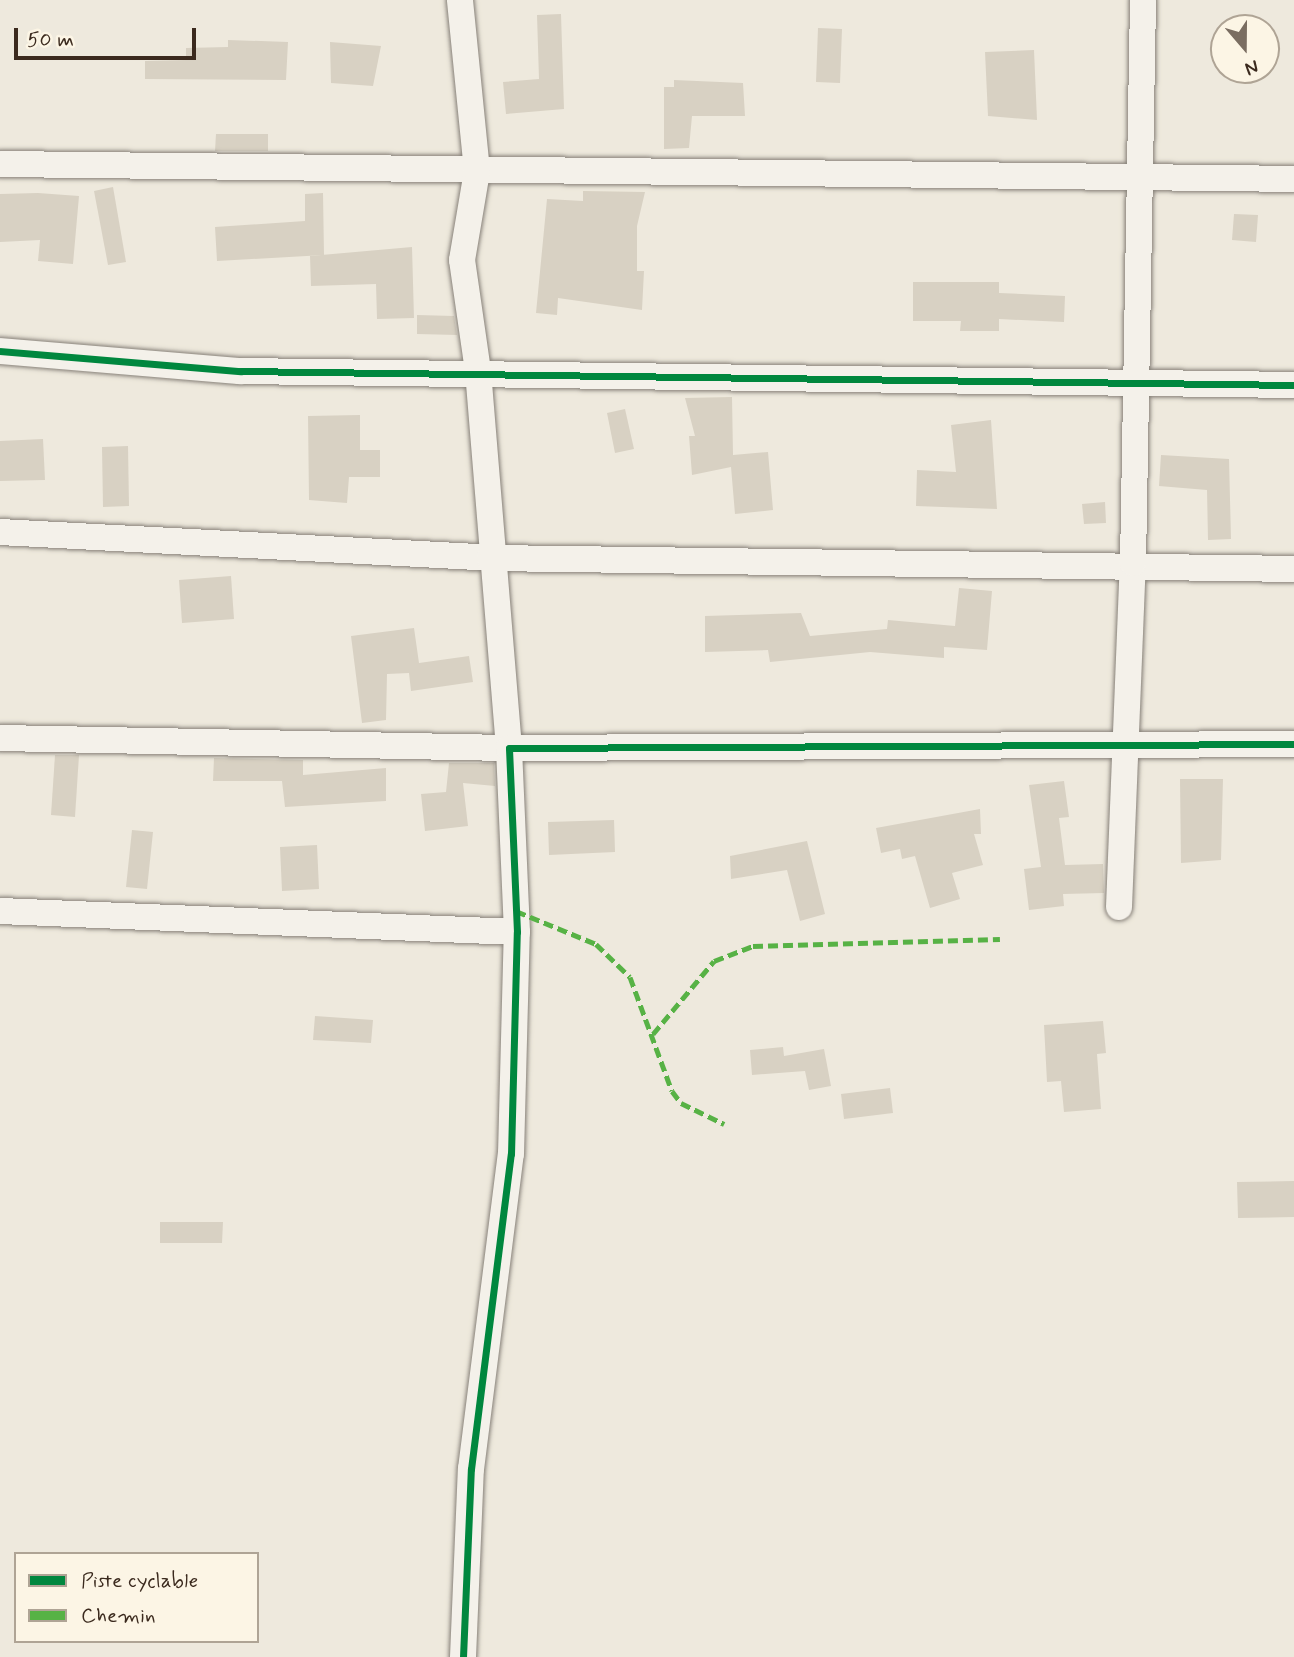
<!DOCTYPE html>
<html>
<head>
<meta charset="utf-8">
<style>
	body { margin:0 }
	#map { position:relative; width:1294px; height:1657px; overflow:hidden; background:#eee9dd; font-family:Mynerve,sans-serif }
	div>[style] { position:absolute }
	.building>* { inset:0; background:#d8d1c3 }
	.roads { filter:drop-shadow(0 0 2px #878179) drop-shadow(0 0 2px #878179) }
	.street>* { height:26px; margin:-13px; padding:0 13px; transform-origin:13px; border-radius:13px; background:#f4f1ea }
	.quiet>* { height:5px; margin-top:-2.5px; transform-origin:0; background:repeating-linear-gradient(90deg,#57b245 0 10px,transparent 0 15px) }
	.cycleway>* { height:7px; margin:-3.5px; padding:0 3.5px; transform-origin:3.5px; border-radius:3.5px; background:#00873e }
	span { translate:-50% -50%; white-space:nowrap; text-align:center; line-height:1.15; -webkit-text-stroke:7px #fcf5e5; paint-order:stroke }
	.legend { position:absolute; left:14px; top:1552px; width:245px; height:91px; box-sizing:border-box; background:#fcf5e5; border:2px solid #afa495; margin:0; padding:9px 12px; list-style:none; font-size:21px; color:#3b2a1e }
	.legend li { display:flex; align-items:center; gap:14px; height:35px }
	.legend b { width:35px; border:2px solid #afa495 }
	.north { position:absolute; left:1210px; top:14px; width:70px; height:70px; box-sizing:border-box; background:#fcf5e5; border:2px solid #afa495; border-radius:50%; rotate:160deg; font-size:19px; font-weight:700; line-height:28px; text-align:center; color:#3b2a1e }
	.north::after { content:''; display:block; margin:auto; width:24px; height:32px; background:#7a6d61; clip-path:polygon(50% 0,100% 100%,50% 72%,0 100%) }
	.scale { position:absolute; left:14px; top:28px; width:182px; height:32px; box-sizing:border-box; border:4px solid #3b2a1e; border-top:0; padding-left:9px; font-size:21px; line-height:24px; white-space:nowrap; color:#3b2a1e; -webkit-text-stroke:5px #fcf5e5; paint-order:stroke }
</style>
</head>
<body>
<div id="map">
	<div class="building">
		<div style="clip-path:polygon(561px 14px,564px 109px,506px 114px,503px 82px,539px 79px,537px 15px)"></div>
		<div style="clip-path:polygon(818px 28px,842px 29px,840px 83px,816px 82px)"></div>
		<div style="clip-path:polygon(228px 40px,288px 42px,286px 80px,145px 79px,145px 61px,186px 60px,186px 48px,228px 47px)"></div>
		<div style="clip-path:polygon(330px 42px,381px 46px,373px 86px,331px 83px)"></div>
		<div style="clip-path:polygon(1034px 50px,1037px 120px,988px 116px,985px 52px)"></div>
		<div style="clip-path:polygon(674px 80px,743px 83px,745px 116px,692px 116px,689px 148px,664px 149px,664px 87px,674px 87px)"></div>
		<div style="clip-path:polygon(216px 134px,268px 134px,268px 151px,215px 151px)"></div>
		<div style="clip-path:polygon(113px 187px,126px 262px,108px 265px,94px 191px)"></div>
		<div style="clip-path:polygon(583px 191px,645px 192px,637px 226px,637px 271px,644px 271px,642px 310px,558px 298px,557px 315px,536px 313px,547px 199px,583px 201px)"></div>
		<div style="clip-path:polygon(38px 193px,79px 196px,73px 264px,38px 261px,40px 240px,0 242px,0 194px)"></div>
		<div style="clip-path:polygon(323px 193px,324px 255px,217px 261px,215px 227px,305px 221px,305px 194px)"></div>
		<div style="clip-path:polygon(1234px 214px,1258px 215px,1256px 242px,1232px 240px)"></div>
		<div style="clip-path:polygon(412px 247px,414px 318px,377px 319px,376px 284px,311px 286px,310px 256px)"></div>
		<div style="clip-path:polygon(913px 282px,999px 282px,999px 293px,1065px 296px,1064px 322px,999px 319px,999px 331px,960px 331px,961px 321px,913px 321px)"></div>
		<div style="clip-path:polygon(417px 315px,454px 316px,457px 335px,417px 334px)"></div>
		<div style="clip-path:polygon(732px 397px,733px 455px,768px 452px,773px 510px,735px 514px,731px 467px,692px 475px,689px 436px,695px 436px,685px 398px)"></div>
		<div style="clip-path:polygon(625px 409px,634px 449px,615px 453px,607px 413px)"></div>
		<div style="clip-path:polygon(360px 415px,360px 450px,380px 450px,380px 477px,349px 477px,347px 503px,309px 500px,308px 416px)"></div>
		<div style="clip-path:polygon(991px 420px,997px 509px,916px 506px,917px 470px,956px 472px,951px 425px)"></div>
		<div style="clip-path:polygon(43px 439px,45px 480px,0 481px,0 441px)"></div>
		<div style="clip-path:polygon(128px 446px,129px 506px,103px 507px,102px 447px)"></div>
		<div style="clip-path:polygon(1161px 455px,1229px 459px,1231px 539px,1208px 540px,1207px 490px,1159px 486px)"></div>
		<div style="clip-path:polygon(1105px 502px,1106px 523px,1084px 524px,1082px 504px)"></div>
		<div style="clip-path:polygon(231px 576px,234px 619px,182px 623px,179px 580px)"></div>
		<div style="clip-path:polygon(959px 588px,992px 591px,987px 650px,944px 647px,944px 658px,870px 652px,770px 662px,768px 650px,705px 652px,705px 616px,801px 613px,810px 636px,887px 629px,888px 620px,955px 626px)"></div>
		<div style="clip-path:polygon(414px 628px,419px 663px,469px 656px,473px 682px,411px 691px,409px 673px,387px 674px,386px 720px,362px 723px,351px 636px)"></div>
		<div style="clip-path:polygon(55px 755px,79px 755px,75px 817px,51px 815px)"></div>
		<div style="clip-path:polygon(214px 758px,303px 760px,303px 775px,386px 768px,386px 801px,285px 807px,282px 781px,213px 781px)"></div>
		<div style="clip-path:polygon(449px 763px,494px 763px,495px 786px,463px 783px,468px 826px,425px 831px,421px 794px,446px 792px)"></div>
		<div style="clip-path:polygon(1180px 779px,1223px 779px,1221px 860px,1181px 863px)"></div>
		<div style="clip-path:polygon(1064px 781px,1069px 817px,1059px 818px,1065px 865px,1103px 864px,1104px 893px,1063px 894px,1064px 906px,1029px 910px,1024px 869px,1041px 867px,1029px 785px)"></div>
		<div style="clip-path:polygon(980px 809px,981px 834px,974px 834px,983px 865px,952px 873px,960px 899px,930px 908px,915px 856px,902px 859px,900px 849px,881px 853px,876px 828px)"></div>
		<div style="clip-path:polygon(614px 820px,615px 852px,549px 855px,548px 822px)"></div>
		<div style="clip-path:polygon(132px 830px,153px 832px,147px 889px,126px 887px)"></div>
		<div style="clip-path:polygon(807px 841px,825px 914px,800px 921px,787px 870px,731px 879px,730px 856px)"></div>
		<div style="clip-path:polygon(317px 845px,319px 889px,282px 891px,280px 847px)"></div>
		<div style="clip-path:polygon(315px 1016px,373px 1020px,371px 1043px,313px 1040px)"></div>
		<div style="clip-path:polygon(1103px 1021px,1106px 1053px,1097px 1054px,1101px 1109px,1064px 1112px,1061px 1081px,1047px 1082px,1044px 1025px)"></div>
		<div style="clip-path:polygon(783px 1047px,784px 1056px,824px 1049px,831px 1086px,809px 1090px,805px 1071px,752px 1075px,750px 1050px)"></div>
		<div style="clip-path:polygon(890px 1088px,893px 1113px,844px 1119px,841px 1094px)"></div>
		<div style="clip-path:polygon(1294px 1181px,1294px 1217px,1238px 1218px,1237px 1182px)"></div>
		<div style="clip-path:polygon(160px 1222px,223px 1222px,222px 1243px,160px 1243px)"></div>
	</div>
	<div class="roads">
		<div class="street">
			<div style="left:0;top:164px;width:1294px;rotate:0.66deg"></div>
			<div style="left:0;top:351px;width:241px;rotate:4.8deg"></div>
			<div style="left:240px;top:371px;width:1054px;rotate:0.76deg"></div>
			<div style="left:0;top:532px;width:491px;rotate:3deg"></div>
			<div style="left:490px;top:558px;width:804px;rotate:0.78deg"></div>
			<div style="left:0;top:738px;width:509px;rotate:1.13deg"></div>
			<div style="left:509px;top:748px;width:378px;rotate:-94.7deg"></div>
			<div style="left:478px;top:371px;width:112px;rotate:-98.2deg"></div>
			<div style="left:462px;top:260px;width:90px;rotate:-80.4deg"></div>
			<div style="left:477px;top:171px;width:172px;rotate:-95.7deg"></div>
			<div style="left:1119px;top:907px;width:344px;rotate:-87.7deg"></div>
			<div style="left:1133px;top:563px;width:563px;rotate:-88.98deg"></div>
			<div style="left:0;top:911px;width:517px;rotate:2.33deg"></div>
			<div style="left:463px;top:1657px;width:188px;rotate:-87.6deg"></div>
			<div style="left:471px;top:1469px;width:318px;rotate:-82.8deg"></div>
			<div style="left:511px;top:1154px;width:222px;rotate:-88.5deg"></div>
			<div style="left:517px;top:932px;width:184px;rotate:-92.5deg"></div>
			<div style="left:509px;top:748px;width:785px;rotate:-0.29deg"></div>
		</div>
	</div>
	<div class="quiet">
		<div style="left:516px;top:911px;width:87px;rotate:22.4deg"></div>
		<div style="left:596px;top:944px;width:47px;rotate:44.1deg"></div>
		<div style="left:630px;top:977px;width:121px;rotate:69.8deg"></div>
		<div style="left:672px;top:1091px;width:15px;rotate:53deg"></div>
		<div style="left:681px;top:1103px;width:48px;rotate:26deg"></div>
		<div style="left:653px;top:1034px;width:95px;rotate:-50.1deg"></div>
		<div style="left:714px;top:961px;width:42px;rotate:-21deg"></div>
		<div style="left:753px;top:946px;width:247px;rotate:-1.6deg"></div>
	</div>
	<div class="cycleway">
		<div style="left:0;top:351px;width:241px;rotate:4.8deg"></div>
		<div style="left:240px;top:371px;width:1054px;rotate:0.76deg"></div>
		<div style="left:463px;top:1657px;width:188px;rotate:-87.6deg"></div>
		<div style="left:471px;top:1469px;width:318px;rotate:-82.8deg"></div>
		<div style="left:511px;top:1154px;width:222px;rotate:-88.5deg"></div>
		<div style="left:517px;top:932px;width:184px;rotate:-92.5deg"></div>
		<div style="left:509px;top:748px;width:785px;rotate:-0.29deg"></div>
	</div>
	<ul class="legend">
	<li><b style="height:9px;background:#00873e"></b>Piste cyclable</li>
	<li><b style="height:9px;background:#57b245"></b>Chemin</li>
	</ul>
	<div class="north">N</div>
	<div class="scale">50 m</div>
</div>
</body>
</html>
